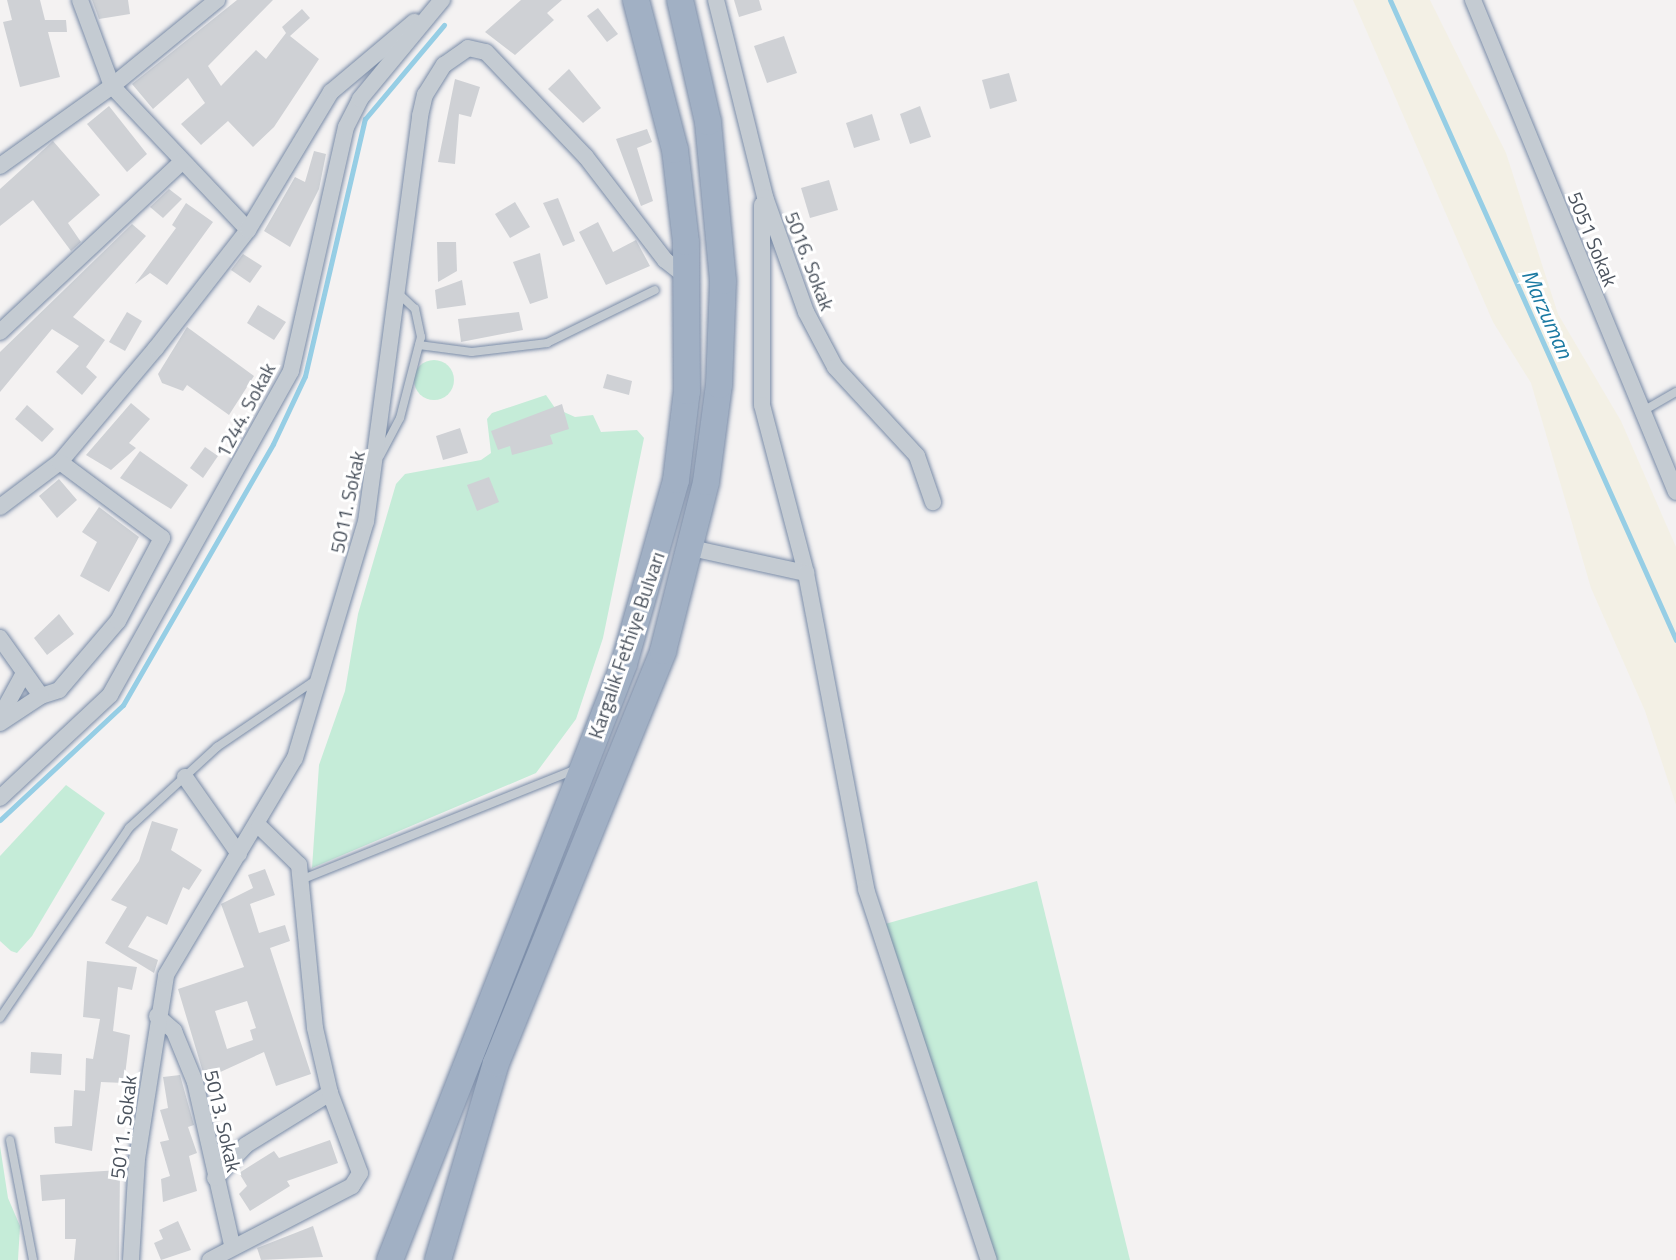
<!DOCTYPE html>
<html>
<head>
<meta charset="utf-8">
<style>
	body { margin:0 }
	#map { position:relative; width:1676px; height:1260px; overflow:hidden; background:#f4f2f2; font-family:"Titillium Web",sans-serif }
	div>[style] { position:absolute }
	.green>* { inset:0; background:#c5ecd8 }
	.round { border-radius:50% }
	.sand>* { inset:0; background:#f3f0e5 }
	.stream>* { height:5px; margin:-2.5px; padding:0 2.5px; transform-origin:2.5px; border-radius:2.5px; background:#96cee5 }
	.building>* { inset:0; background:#cfd1d5 }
	.roads { filter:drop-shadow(0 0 2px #798ba7) drop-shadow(0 0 2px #798ba7) }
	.service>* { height:8px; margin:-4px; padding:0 4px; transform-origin:4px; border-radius:4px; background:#c4cbd2 }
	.minor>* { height:16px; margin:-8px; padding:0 8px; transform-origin:8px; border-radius:8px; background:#c4cbd2 }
	.trunk>* { height:26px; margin:-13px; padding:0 13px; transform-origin:13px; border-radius:13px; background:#a1b0c4 }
	span { translate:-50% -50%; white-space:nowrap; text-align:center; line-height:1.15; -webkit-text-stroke:6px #fff; paint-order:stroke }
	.street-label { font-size:20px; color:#4b535e }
	.water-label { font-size:22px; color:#1a79a2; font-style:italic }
</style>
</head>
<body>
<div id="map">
	<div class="green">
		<div class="round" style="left:414px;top:360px;width:40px;height:40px"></div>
		<div style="clip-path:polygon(546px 395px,555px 408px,575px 417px,593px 415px,601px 432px,637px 430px,644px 438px,603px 638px,576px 719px,536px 773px,312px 868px,319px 765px,345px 691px,358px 614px,396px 484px,405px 474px,481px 460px,491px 453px,487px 419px,492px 413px)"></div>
		<div style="clip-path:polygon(66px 785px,105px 813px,32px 936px,17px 953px,11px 951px,0 941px,0 856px)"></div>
		<div style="clip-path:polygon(1037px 881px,1130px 1260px,992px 1260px,878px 926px)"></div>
		<div style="clip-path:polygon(0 1146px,8px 1198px,20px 1226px,18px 1260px,0 1260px)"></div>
	</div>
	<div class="sand">
		<div style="clip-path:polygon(1353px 0,1430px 0,1506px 153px,1558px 314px,1621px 421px,1676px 547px,1676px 805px,1645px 711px,1591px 588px,1531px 383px,1493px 322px)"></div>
	</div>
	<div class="stream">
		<div style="left:1390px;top:0;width:701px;rotate:65.92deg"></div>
		<div style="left:0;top:820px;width:168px;rotate:-43.1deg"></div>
		<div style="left:123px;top:705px;width:301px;rotate:-60.1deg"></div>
		<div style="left:273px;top:444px;width:75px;rotate:-64.8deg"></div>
		<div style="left:305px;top:376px;width:264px;rotate:-76.9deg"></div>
		<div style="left:365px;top:119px;width:123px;rotate:-50deg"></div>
	</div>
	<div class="building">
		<div style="clip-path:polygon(7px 0,40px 0,45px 20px,66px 20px,67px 32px,48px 32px,60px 77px,20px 87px,3px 22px,12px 20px)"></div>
		<div style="clip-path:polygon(92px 0,128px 0,130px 14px,99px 19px)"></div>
		<div style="clip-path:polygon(237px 0,273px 0,208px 66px,221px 86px,256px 50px,266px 59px,286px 33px,282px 27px,302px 9px,310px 18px,290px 36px,319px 59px,274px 127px,253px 147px,228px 121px,201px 145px,181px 124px,205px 103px,188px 78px,153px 109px,132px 84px)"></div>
		<div style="clip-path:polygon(521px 0,562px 0,547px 13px,554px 20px,515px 55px,485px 32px)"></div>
		<div style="clip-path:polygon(734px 0,759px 0,762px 10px,739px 17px)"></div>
		<div style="clip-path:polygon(598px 8px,618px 34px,607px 42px,587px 16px)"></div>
		<div style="clip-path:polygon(784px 36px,797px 73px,767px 83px,754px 46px)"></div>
		<div style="clip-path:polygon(569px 69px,601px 108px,583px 123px,548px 89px)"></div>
		<div style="clip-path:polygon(1009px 73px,1017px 101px,990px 109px,982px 80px)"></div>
		<div style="clip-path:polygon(455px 79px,480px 87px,471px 117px,459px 114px,455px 164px,438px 162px)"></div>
		<div style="clip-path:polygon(109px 106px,147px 154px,127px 172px,87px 124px)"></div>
		<div style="clip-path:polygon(920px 106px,931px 137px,910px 144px,900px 114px)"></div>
		<div style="clip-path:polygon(872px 114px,880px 140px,854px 148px,846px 123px)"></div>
		<div style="clip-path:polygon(647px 129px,652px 142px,637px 148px,653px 201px,641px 206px,616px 139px)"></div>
		<div style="clip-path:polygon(53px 141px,100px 195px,68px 223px,81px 242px,71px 251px,33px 200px,0 226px,0 189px)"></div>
		<div style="clip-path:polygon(314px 151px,326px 154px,319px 189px,290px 247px,264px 231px,295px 177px,305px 182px)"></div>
		<div style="clip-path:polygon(829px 180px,838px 210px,810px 218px,801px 188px)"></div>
		<div style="clip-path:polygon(169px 189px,182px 199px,163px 218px,150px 207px)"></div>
		<div style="clip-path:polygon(558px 198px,575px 241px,563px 246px,543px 203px)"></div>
		<div style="clip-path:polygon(515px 202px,530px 227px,510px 238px,495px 214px)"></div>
		<div style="clip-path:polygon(186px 203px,213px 222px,167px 285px,150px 273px,135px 284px,176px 228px,172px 225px)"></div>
		<div style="clip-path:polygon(598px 222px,613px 252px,636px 240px,650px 266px,606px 285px,579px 232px)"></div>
		<div style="clip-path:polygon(132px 224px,146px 236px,73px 317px,105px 340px,86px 367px,97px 377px,82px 395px,56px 372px,79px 346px,52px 329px,0 392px,0 352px)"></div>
		<div style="clip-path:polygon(437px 242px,456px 242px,457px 271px,438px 282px)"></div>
		<div style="clip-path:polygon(540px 253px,548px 298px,530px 304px,513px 262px)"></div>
		<div style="clip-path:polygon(243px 254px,262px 266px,250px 283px,231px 270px)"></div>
		<div style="clip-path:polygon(462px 280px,466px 305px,437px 309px,435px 290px)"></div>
		<div style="clip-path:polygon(258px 305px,286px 322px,274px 340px,247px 323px)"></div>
		<div style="clip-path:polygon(127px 312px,142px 321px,125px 351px,109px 342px)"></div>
		<div style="clip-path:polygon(519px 312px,523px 330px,461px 342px,458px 319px)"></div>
		<div style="clip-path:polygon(187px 327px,254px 376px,229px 415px,187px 385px,183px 391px,162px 383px,158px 374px)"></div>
		<div style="clip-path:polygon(607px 374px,632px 381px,629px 395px,603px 388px)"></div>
		<div style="clip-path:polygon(131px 403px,150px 419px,129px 443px,136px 448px,111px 470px,86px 455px)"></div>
		<div style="clip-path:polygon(562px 404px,569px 429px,550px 435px,553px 444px,512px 455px,510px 446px,498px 450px,491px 431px)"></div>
		<div style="clip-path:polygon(27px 405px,54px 429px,42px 442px,15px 419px)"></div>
		<div style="clip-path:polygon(460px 428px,468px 453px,443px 460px,436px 436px)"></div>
		<div style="clip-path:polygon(205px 447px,218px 456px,203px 478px,190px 468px)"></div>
		<div style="clip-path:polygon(140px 451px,188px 485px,171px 509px,120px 478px)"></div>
		<div style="clip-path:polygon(489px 477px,499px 502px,477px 511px,467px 485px)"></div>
		<div style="clip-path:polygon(59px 479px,77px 500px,57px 518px,39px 496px)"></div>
		<div style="clip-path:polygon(99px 507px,139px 537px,109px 592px,80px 576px,97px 542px,82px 532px)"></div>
		<div style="clip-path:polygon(59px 614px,74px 634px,47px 655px,34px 638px)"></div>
		<div style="clip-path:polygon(152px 821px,178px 829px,171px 850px,202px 870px,189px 890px,183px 887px,167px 925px,147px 916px,128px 947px,158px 960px,154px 973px,105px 943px,127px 907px,111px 900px,139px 861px)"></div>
		<div style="clip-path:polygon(evenodd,265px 869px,275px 895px,250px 904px,259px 933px,285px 925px,290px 941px,270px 948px,311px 1074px,276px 1086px,264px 1052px,205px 1079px,178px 989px,244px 967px,221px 904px,253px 888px,248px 875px,265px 869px,247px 1001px,256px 1028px,250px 1030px,253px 1040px,227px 1049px,215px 1011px,247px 1001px)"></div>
		<div style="clip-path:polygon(87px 961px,137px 967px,132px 990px,118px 987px,113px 1031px,130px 1035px,124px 1083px,101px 1082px,92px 1151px,55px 1143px,54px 1127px,72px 1126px,74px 1090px,85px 1091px,86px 1058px,93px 1059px,100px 1019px,83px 1017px)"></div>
		<div style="clip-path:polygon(31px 1052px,62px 1054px,61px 1075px,30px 1073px)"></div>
		<div style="clip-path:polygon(180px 1075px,194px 1125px,188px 1127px,197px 1153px,189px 1156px,197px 1191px,163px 1202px,161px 1179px,170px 1176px,160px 1142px,169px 1140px,160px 1110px,168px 1108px,163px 1077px)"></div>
		<div style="clip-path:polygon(330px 1140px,338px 1163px,287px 1181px,290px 1186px,250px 1211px,239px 1194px,247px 1186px,239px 1173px,274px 1151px,279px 1158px)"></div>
		<div style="clip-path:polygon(120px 1170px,119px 1260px,74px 1260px,76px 1239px,65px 1239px,65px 1199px,42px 1201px,40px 1175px)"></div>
		<div style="clip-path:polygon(178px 1221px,191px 1250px,161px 1260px,154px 1243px,163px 1239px,159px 1230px)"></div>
		<div style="clip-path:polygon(313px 1226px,323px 1257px,261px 1260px,257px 1248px)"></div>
	</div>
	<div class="roads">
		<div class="service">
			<div style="left:419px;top:345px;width:53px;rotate:7.5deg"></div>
			<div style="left:472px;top:352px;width:76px;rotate:-6.8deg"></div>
			<div style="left:547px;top:343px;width:120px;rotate:-26.1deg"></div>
			<div style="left:1643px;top:411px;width:38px;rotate:-30deg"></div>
			<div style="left:380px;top:456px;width:43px;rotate:-62.2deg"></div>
			<div style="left:400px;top:418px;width:84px;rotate:-75.5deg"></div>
			<div style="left:421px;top:337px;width:29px;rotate:-102deg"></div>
			<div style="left:415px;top:309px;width:26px;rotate:-137deg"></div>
			<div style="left:303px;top:879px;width:295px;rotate:-21.9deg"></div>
			<div style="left:0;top:1018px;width:230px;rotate:-55.8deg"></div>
			<div style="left:129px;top:828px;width:120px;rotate:-42.6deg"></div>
			<div style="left:217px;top:747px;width:117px;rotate:-34.2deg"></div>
			<div style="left:10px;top:1140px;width:122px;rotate:79.1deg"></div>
		</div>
		<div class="minor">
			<div style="left:80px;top:0;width:92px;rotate:69.6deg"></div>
			<div style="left:112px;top:86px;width:198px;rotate:46.6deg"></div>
			<div style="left:716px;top:0;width:203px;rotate:76deg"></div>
			<div style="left:765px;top:197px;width:122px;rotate:70.4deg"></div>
			<div style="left:806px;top:312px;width:62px;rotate:62.2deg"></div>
			<div style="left:835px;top:367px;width:121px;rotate:47.3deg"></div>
			<div style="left:917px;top:456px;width:49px;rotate:70.8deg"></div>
			<div style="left:1473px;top:0;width:532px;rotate:67.58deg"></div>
			<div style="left:0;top:166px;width:138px;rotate:-35.5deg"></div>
			<div style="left:112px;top:86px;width:136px;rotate:-39.3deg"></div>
			<div style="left:762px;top:205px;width:200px;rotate:90deg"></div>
			<div style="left:762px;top:405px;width:174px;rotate:75.3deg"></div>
			<div style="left:0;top:332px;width:250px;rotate:-43.1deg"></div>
			<div style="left:0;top:507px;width:75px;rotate:-36.9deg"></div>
			<div style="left:60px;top:462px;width:149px;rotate:-49.9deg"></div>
			<div style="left:156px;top:348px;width:150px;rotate:-52.1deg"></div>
			<div style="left:248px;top:230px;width:161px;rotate:-59deg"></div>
			<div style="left:331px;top:92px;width:109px;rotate:-40.1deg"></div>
			<div style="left:691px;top:548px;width:118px;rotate:12.3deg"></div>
			<div style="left:806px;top:573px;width:322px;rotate:79.2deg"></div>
			<div style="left:866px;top:889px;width:391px;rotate:71.7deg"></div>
			<div style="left:0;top:638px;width:71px;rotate:54.7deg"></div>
			<div style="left:41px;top:696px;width:19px;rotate:-18deg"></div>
			<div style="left:59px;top:690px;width:91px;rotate:-49.5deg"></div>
			<div style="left:118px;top:621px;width:94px;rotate:-62.1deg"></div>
			<div style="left:162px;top:538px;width:127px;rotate:-143.3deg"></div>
			<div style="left:0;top:717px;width:50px;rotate:-61.4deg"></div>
			<div style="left:0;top:723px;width:49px;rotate:-33.4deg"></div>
			<div style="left:185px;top:777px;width:94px;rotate:55deg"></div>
			<div style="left:0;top:798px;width:151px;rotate:-43.1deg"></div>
			<div style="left:110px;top:695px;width:371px;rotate:-60.8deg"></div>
			<div style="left:291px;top:371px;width:250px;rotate:-77.3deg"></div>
			<div style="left:346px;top:127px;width:31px;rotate:-63deg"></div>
			<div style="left:360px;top:99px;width:129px;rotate:-50.4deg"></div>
			<div style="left:157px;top:1016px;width:23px;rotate:41deg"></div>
			<div style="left:174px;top:1031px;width:55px;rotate:67.6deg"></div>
			<div style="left:195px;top:1082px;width:167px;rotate:77.2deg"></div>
			<div style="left:215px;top:1178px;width:45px;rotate:-46.8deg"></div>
			<div style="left:246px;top:1145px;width:99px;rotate:-31.8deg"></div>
			<div style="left:131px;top:1260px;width:101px;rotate:-86.6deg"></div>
			<div style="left:137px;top:1159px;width:186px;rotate:-81deg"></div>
			<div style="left:166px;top:975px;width:252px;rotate:-59.3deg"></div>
			<div style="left:295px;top:758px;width:246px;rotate:-73.3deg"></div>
			<div style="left:366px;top:522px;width:410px;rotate:-82.4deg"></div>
			<div style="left:420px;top:116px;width:22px;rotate:-77deg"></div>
			<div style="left:425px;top:95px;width:36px;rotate:-58deg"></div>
			<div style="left:444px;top:65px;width:29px;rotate:-35deg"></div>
			<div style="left:468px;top:48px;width:18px;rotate:13deg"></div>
			<div style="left:486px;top:52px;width:145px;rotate:46.4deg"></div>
			<div style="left:586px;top:157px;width:130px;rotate:52.5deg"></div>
			<div style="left:665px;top:260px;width:28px;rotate:38deg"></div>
			<div style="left:210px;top:1260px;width:160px;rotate:-27.5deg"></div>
			<div style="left:352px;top:1186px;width:15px;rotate:-58deg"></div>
			<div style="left:360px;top:1173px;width:85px;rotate:-110.6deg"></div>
			<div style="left:330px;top:1093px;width:67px;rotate:-103deg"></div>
			<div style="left:315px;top:1028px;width:164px;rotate:-95.6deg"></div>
			<div style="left:299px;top:865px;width:56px;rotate:-135.7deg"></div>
		</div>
		<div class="trunk">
			<div style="left:390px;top:1260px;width:640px;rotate:-68.56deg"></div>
			<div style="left:624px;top:664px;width:191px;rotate:-74.2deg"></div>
			<div style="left:676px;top:480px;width:90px;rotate:-83deg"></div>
			<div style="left:687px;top:391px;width:149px;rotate:-90.4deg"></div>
			<div style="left:686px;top:242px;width:93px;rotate:-96.8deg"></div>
			<div style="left:675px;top:150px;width:155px;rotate:-104.6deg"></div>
			<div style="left:438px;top:1260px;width:205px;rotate:-73.6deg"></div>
			<div style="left:496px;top:1063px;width:445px;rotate:-67.9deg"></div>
			<div style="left:663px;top:651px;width:174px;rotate:-75.7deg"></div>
			<div style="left:706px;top:482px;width:98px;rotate:-82.4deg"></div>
			<div style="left:719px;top:385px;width:104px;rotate:-87.8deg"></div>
			<div style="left:723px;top:281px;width:160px;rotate:-95.4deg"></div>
			<div style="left:708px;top:122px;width:125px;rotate:-102.9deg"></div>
		</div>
	</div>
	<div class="street-label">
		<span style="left:1593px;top:239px;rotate:68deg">5051 Sokak</span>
		<span style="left:810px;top:261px;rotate:69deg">5016. Sokak</span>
		<span style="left:245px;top:410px;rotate:-62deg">1244. Sokak</span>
		<span style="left:347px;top:502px;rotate:-78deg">5011. Sokak</span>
		<span style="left:626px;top:645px;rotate:-71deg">Kargalık Fethiye Bulvarı</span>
		<span style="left:223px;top:1121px;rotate:77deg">5013. Sokak</span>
		<span style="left:123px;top:1127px;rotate:-83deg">5011. Sokak</span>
	</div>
	<div class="water-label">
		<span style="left:1547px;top:314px;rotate:66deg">Marzuman</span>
	</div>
</div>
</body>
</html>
